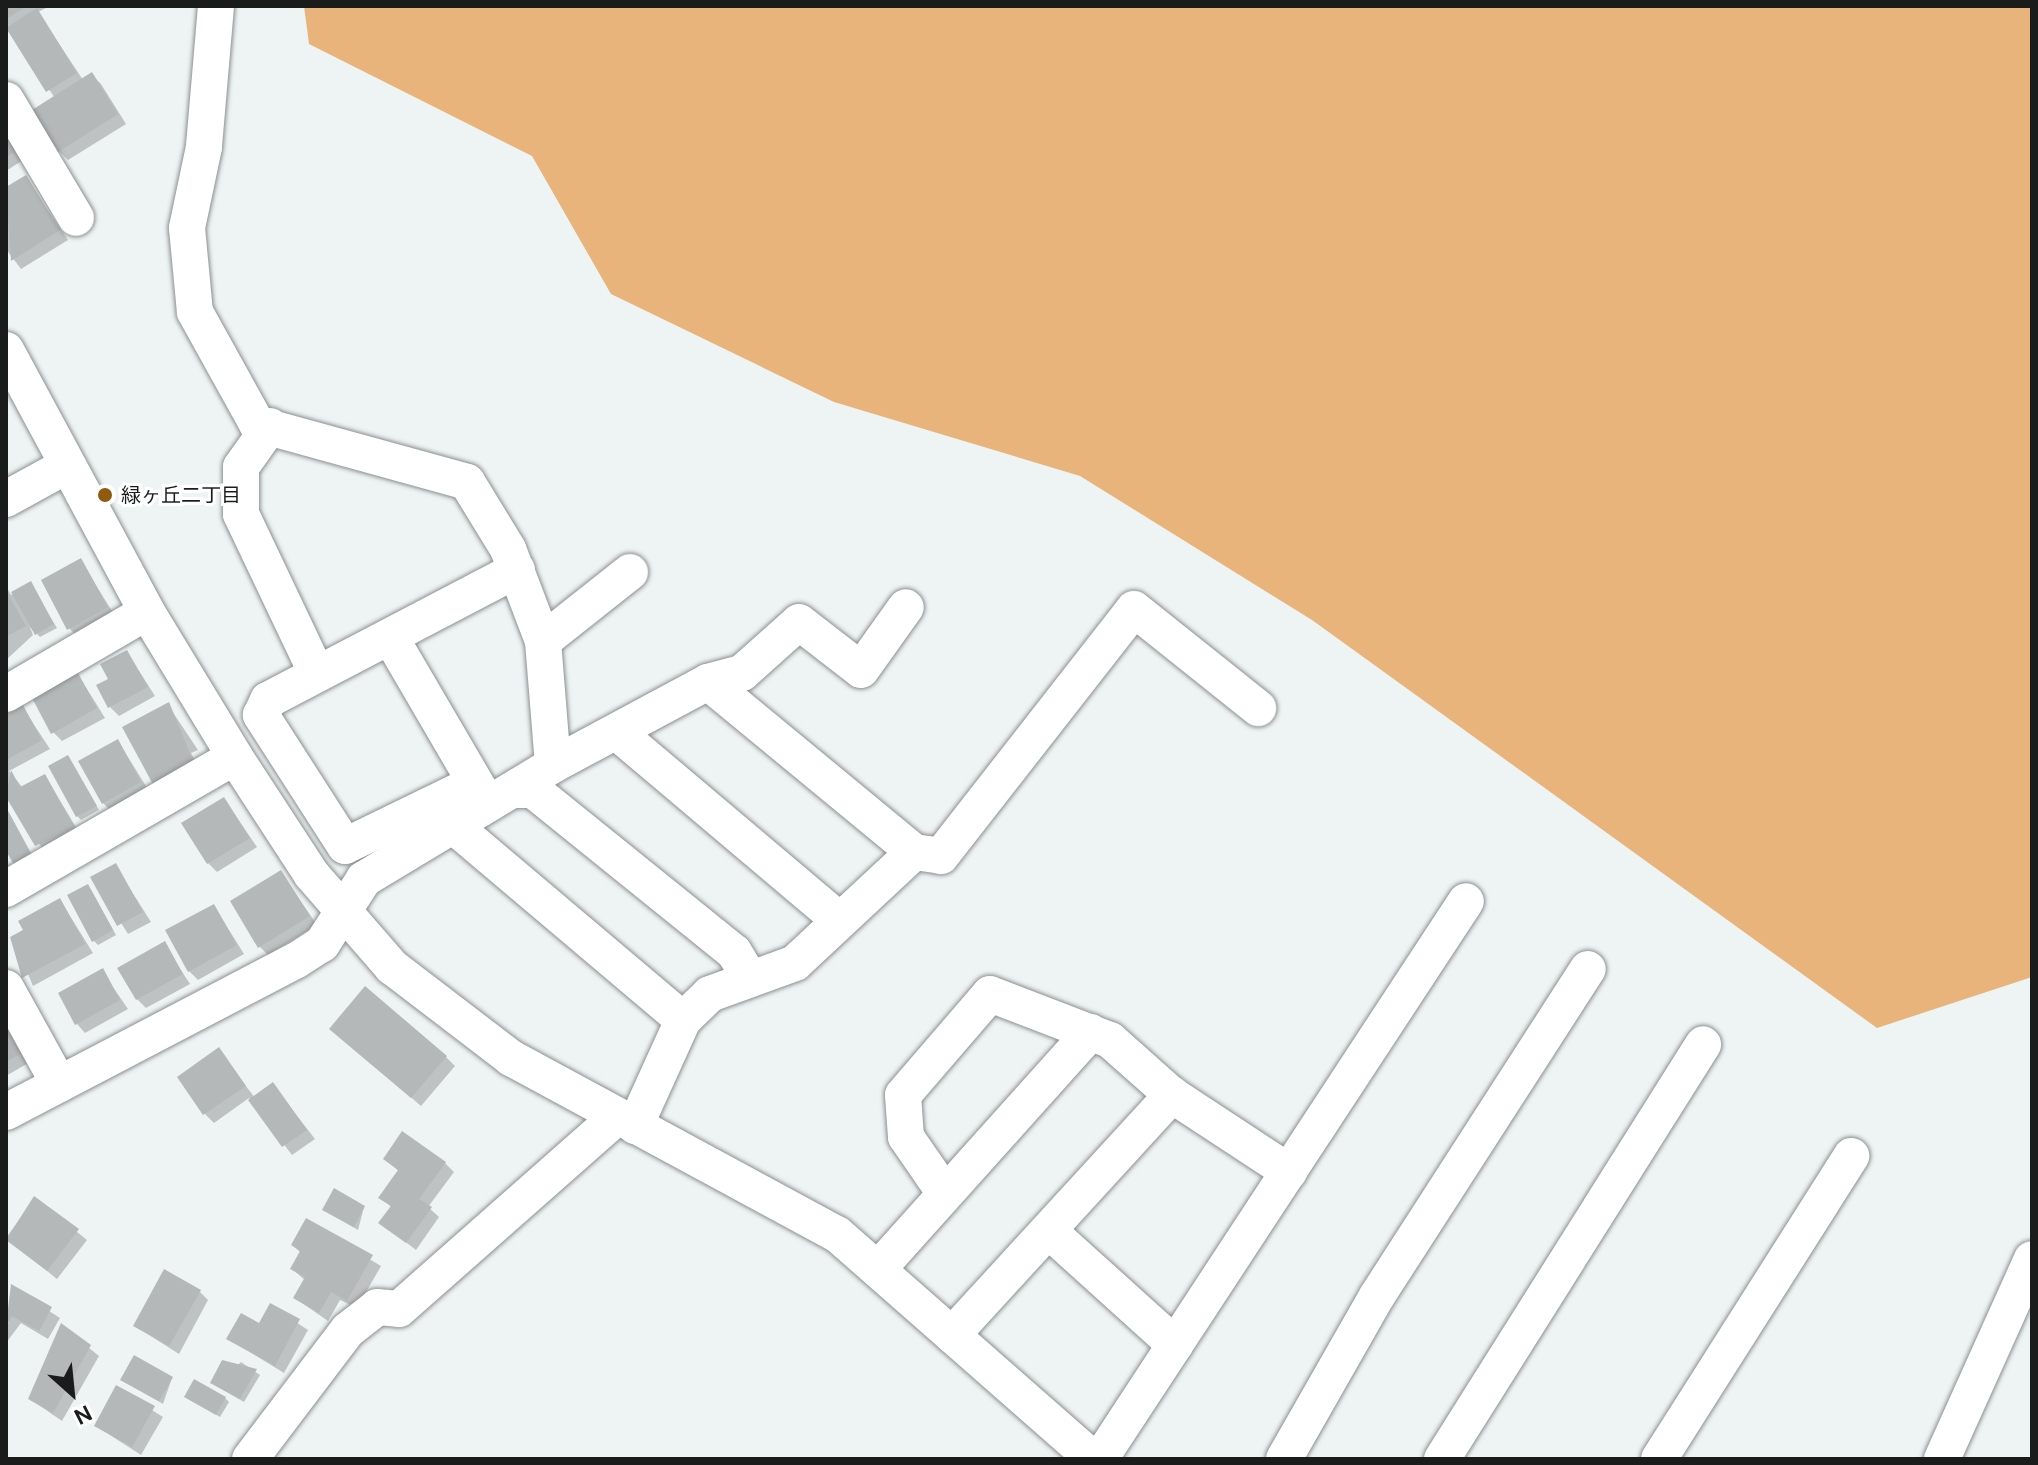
<!DOCTYPE html>
<html>
<head>
<meta charset="utf-8">
<style>
	body { margin:0 }
	#map { position:relative; width:2038px; height:1465px; overflow:hidden; background:#eef3f4; font-family:"DM Sans","Noto Sans JP",sans-serif }
	div>[style] { position:absolute }
	.green>* { inset:0; background:#e9b47c }
	.shadow>* { inset:0; background:#0003 }
	.building>* { inset:0; background:#b4b8b9 }
	.roads { filter:drop-shadow(0 0 2px #8b8f90) drop-shadow(0 0 2px #8b8f90) }
	.minor>* { height:36px; margin:-18px; padding:0 18px; transform-origin:18px; border-radius:18px; background:#fff }
	.dots>* { width:22px; height:22px; translate:-50% -50%; box-sizing:border-box; border:4px solid #fff; border-radius:50% }
	span { translate:-50% -50%; white-space:nowrap; text-align:center; line-height:1.15; -webkit-text-stroke:6px #fff; paint-order:stroke }
	.poi-label { font-size:20px; color:#1a1c1c }
	.left { translate:0 -50%; text-align:left }
	.frame { position:absolute; inset:0; border:8px solid #1a1c1c; pointer-events:none }
	.north { position:absolute; left:32px; top:1353px; width:80px; height:80px; -webkit-text-stroke:6px #fff; paint-order:stroke; rotate:153deg; font-size:22px; font-weight:700; line-height:32px; text-align:center; color:#1a1c1c }
	.north::after { content:''; display:block; margin:auto; width:28px; height:36px; background:#1a1c1c; clip-path:polygon(50% 0,100% 100%,50% 72%,0 100%) }
</style>
</head>
<body>
<div id="map">
	<div class="green">
		<div style="clip-path:polygon(304px 6px,2032px 6px,2032px 977px,1877px 1028px,1312px 620px,1080px 476px,834px 402px,611px 294px,532px 156px,309px 44px)"></div>
	</div>
	<div class="shadow">
		<div style="clip-path:polygon(6px 6px,50px 6px,38px 12px,83px 80px,92px 75px,101px 84px,126px 124px,68px 160px,59px 151px,55px 98px,6px 28px)"></div>
		<div style="clip-path:polygon(6px 132px,23px 160px,6px 171px)"></div>
		<div style="clip-path:polygon(25px 177px,68px 240px,21px 269px,6px 249px,6px 189px)"></div>
		<div style="clip-path:polygon(81px 561px,115px 616px,78px 637px,69px 628px)"></div>
		<div style="clip-path:polygon(30px 584px,57px 628px,40px 637px,30px 627px,33px 635px,6px 660px,6px 586px,11px 595px)"></div>
		<div style="clip-path:polygon(127px 652px,155px 696px,119px 716px,110px 707px,111px 680px)"></div>
		<div style="clip-path:polygon(77px 673px,105px 718px,62px 741px,53px 732px)"></div>
		<div style="clip-path:polygon(168px 705px,198px 750px,191px 753px,203px 775px,166px 795px)"></div>
		<div style="clip-path:polygon(23px 708px,50px 749px,9px 771px,23px 788px,45px 776px,82px 837px,46px 854px,6px 792px,6px 717px)"></div>
		<div style="clip-path:polygon(118px 741px,149px 791px,112px 812px,103px 803px)"></div>
		<div style="clip-path:polygon(68px 757px,99px 810px,81px 820px,77px 816px)"></div>
		<div style="clip-path:polygon(224px 799px,257px 847px,217px 872px,208px 863px)"></div>
		<div style="clip-path:polygon(115px 865px,151px 922px,128px 934px,93px 878px)"></div>
		<div style="clip-path:polygon(281px 872px,317px 925px,268px 955px,260px 947px)"></div>
		<div style="clip-path:polygon(91px 890px,116px 935px,98px 945px,94px 941px)"></div>
		<div style="clip-path:polygon(60px 900px,93px 953px,33px 986px,13px 938px)"></div>
		<div style="clip-path:polygon(214px 906px,244px 954px,198px 980px,189px 971px)"></div>
		<div style="clip-path:polygon(164px 944px,190px 984px,146px 1008px,137px 999px)"></div>
		<div style="clip-path:polygon(102px 971px,128px 1009px,85px 1033px,77px 1024px)"></div>
		<div style="clip-path:polygon(6px 1022px,30px 1062px,6px 1076px)"></div>
		<div style="clip-path:polygon(341px 1037px,446px 1057px,455px 1066px,421px 1106px)"></div>
		<div style="clip-path:polygon(219px 1050px,255px 1098px,273px 1085px,315px 1139px,292px 1155px,249px 1098px,214px 1123px,205px 1114px)"></div>
		<div style="clip-path:polygon(385px 1159px,445px 1163px,454px 1172px,428px 1207px,439px 1217px,416px 1250px,381px 1223px,392px 1208px,381px 1197px,400px 1172px)"></div>
		<div style="clip-path:polygon(35px 1198px,87px 1240px,57px 1279px,6px 1238px)"></div>
		<div style="clip-path:polygon(364px 1207px,358px 1230px,328px 1213px)"></div>
		<div style="clip-path:polygon(306px 1221px,381px 1266px,357px 1308px,340px 1300px,328px 1321px,295px 1298px,305px 1280px,292px 1269px,301px 1253px,293px 1245px)"></div>
		<div style="clip-path:polygon(12px 1287px,60px 1318px,48px 1339px,21px 1323px,6px 1343px)"></div>
		<div style="clip-path:polygon(199px 1291px,208px 1300px,179px 1354px,135px 1326px)"></div>
		<div style="clip-path:polygon(271px 1306px,308px 1330px,284px 1373px,229px 1339px,260px 1326px)"></div>
		<div style="clip-path:polygon(62px 1326px,99px 1356px,62px 1421px,30px 1399px)"></div>
		<div style="clip-path:polygon(241px 1362px,260px 1375px,244px 1402px,216px 1386px)"></div>
		<div style="clip-path:polygon(172px 1378px,163px 1404px,126px 1383px)"></div>
		<div style="clip-path:polygon(117px 1388px,163px 1417px,141px 1455px,96px 1426px)"></div>
		<div style="clip-path:polygon(186px 1397px,225px 1398px,229px 1402px,220px 1417px)"></div>
	</div>
	<div class="building">
		<div style="clip-path:polygon(6px 6px,27px 6px,6px 19px)"></div>
		<div style="clip-path:polygon(37px 8px,77px 73px,46px 92px,6px 28px)"></div>
		<div style="clip-path:polygon(92px 72px,118px 114px,58px 152px,32px 110px)"></div>
		<div style="clip-path:polygon(6px 135px,16px 151px,6px 157px)"></div>
		<div style="clip-path:polygon(26px 175px,60px 230px,11px 261px,6px 187px)"></div>
		<div style="clip-path:polygon(81px 558px,108px 607px,67px 630px,41px 580px)"></div>
		<div style="clip-path:polygon(31px 581px,54px 624px,35px 635px,11px 592px)"></div>
		<div style="clip-path:polygon(6px 590px,26px 626px,7px 636px,6px 646px)"></div>
		<div style="clip-path:polygon(127px 650px,148px 687px,108px 708px,96px 685px,108px 679px,100px 664px)"></div>
		<div style="clip-path:polygon(77px 671px,97px 708px,51px 734px,31px 696px)"></div>
		<div style="clip-path:polygon(169px 702px,195px 766px,155px 788px,122px 727px)"></div>
		<div style="clip-path:polygon(23px 705px,42px 740px,6px 760px,6px 714px)"></div>
		<div style="clip-path:polygon(118px 739px,141px 782px,102px 804px,78px 761px)"></div>
		<div style="clip-path:polygon(68px 755px,97px 806px,76px 817px,48px 766px)"></div>
		<div style="clip-path:polygon(11px 770px,20px 787px,45px 774px,75px 828px,35px 846px,6px 797px)"></div>
		<div style="clip-path:polygon(224px 797px,250px 838px,207px 864px,181px 823px)"></div>
		<div style="clip-path:polygon(6px 807px,32px 855px,14px 865px,6px 851px)"></div>
		<div style="clip-path:polygon(116px 863px,143px 912px,117px 926px,90px 877px)"></div>
		<div style="clip-path:polygon(281px 870px,310px 916px,258px 948px,230px 901px)"></div>
		<div style="clip-path:polygon(88px 884px,113px 930px,92px 942px,67px 895px)"></div>
		<div style="clip-path:polygon(60px 898px,85px 944px,22px 978px,10px 937px,23px 930px,18px 921px)"></div>
		<div style="clip-path:polygon(214px 904px,237px 945px,188px 972px,165px 930px)"></div>
		<div style="clip-path:polygon(165px 941px,183px 974px,136px 1000px,117px 968px)"></div>
		<div style="clip-path:polygon(103px 968px,120px 1000px,75px 1025px,58px 993px)"></div>
		<div style="clip-path:polygon(365px 986px,447px 1056px,411px 1098px,329px 1029px)"></div>
		<div style="clip-path:polygon(6px 1025px,22px 1053px,6px 1062px)"></div>
		<div style="clip-path:polygon(219px 1047px,246px 1086px,203px 1115px,177px 1077px)"></div>
		<div style="clip-path:polygon(273px 1082px,307px 1130px,282px 1147px,248px 1100px)"></div>
		<div style="clip-path:polygon(402px 1131px,446px 1162px,419px 1199px,432px 1207px,406px 1243px,378px 1223px,391px 1206px,378px 1198px,398px 1170px,383px 1159px)"></div>
		<div style="clip-path:polygon(334px 1188px,365px 1206px,354px 1227px,322px 1210px)"></div>
		<div style="clip-path:polygon(34px 1196px,79px 1229px,47px 1271px,6px 1240px)"></div>
		<div style="clip-path:polygon(306px 1218px,373px 1255px,347px 1301px,331px 1292px,319px 1313px,293px 1298px,305px 1277px,290px 1269px,300px 1251px,291px 1245px)"></div>
		<div style="clip-path:polygon(164px 1269px,201px 1290px,169px 1346px,133px 1326px)"></div>
		<div style="clip-path:polygon(11px 1284px,52px 1307px,39px 1331px,12px 1316px,6px 1326px)"></div>
		<div style="clip-path:polygon(270px 1303px,300px 1319px,275px 1366px,226px 1339px,241px 1313px,259px 1323px)"></div>
		<div style="clip-path:polygon(61px 1323px,91px 1345px,53px 1413px,28px 1399px)"></div>
		<div style="clip-path:polygon(134px 1355px,173px 1377px,159px 1401px,120px 1380px)"></div>
		<div style="clip-path:polygon(222px 1360px,257px 1369px,240px 1399px,210px 1383px)"></div>
		<div style="clip-path:polygon(194px 1379px,226px 1397px,216px 1415px,184px 1397px)"></div>
		<div style="clip-path:polygon(116px 1385px,155px 1406px,132px 1447px,94px 1426px)"></div>
	</div>
	<div class="roads">
		<div class="minor">
			<div style="left:216px;top:6px;width:142px;rotate:94.9deg"></div>
			<div style="left:204px;top:147px;width:83px;rotate:101.9deg"></div>
			<div style="left:187px;top:228px;width:84px;rotate:84.6deg"></div>
			<div style="left:195px;top:312px;width:128px;rotate:61deg"></div>
			<div style="left:257px;top:424px;width:218px;rotate:15.4deg"></div>
			<div style="left:467px;top:482px;width:79px;rotate:58.5deg"></div>
			<div style="left:508px;top:549px;width:98px;rotate:69.2deg"></div>
			<div style="left:543px;top:641px;width:124px;rotate:85.4deg"></div>
			<div style="left:6px;top:100px;width:137px;rotate:59.3deg"></div>
			<div style="left:6px;top:350px;width:298px;rotate:61.7deg"></div>
			<div style="left:147px;top:612px;width:170px;rotate:58.7deg"></div>
			<div style="left:235px;top:757px;width:141px;rotate:56.9deg"></div>
			<div style="left:312px;top:875px;width:122px;rotate:49deg"></div>
			<div style="left:392px;top:967px;width:150px;rotate:37.4deg"></div>
			<div style="left:511px;top:1058px;width:370px;rotate:28.4deg"></div>
			<div style="left:837px;top:1234px;width:341px;rotate:41.3deg"></div>
			<div style="left:270px;top:426px;width:50px;rotate:125.3deg"></div>
			<div style="left:241px;top:467px;width:47px;rotate:90deg"></div>
			<div style="left:241px;top:514px;width:177px;rotate:64.6deg"></div>
			<div style="left:6px;top:499px;width:68px;rotate:-28.8deg"></div>
			<div style="left:392px;top:640px;width:190px;rotate:59.7deg"></div>
			<div style="left:543px;top:641px;width:111px;rotate:-38.4deg"></div>
			<div style="left:708px;top:682px;width:267px;rotate:39.5deg"></div>
			<div style="left:6px;top:694px;width:163px;rotate:-30.2deg"></div>
			<div style="left:619px;top:734px;width:289px;rotate:40.2deg"></div>
			<div style="left:475px;top:783px;width:144px;rotate:154.1deg"></div>
			<div style="left:345px;top:846px;width:156px;rotate:-122.7deg"></div>
			<div style="left:261px;top:715px;width:17px;rotate:-65deg"></div>
			<div style="left:268px;top:700px;width:281px;rotate:-27.6deg"></div>
			<div style="left:517px;top:790px;width:16px"></div>
			<div style="left:533px;top:790px;width:258px;rotate:38.9deg"></div>
			<div style="left:734px;top:952px;width:31px;rotate:59deg"></div>
			<div style="left:456px;top:828px;width:297px;rotate:40.2deg"></div>
			<div style="left:6px;top:889px;width:264px;rotate:-30deg"></div>
			<div style="left:6px;top:988px;width:110px;rotate:61.1deg"></div>
			<div style="left:6px;top:1112px;width:328px;rotate:-27.6deg"></div>
			<div style="left:297px;top:960px;width:30px;rotate:-33deg"></div>
			<div style="left:322px;top:944px;width:77px;rotate:-57.1deg"></div>
			<div style="left:364px;top:879px;width:221px;rotate:-31.1deg"></div>
			<div style="left:553px;top:765px;width:176px;rotate:-28.2deg"></div>
			<div style="left:708px;top:682px;width:35px;rotate:-15deg"></div>
			<div style="left:742px;top:673px;width:76px;rotate:-41.8deg"></div>
			<div style="left:799px;top:622px;width:78px;rotate:37.7deg"></div>
			<div style="left:861px;top:670px;width:77px;rotate:-54.5deg"></div>
			<div style="left:635px;top:1126px;width:116px;rotate:-65.6deg"></div>
			<div style="left:683px;top:1020px;width:37px;rotate:-44deg"></div>
			<div style="left:710px;top:994px;width:90px;rotate:-20deg"></div>
			<div style="left:795px;top:963px;width:163px;rotate:-43deg"></div>
			<div style="left:914px;top:852px;width:27px;rotate:8deg"></div>
			<div style="left:941px;top:856px;width:313px;rotate:-52deg"></div>
			<div style="left:1134px;top:609px;width:159px;rotate:38.6deg"></div>
			<div style="left:944px;top:1192px;width:67px;rotate:-124.6deg"></div>
			<div style="left:906px;top:1137px;width:42px;rotate:-94.1deg"></div>
			<div style="left:903px;top:1095px;width:133px;rotate:-49.3deg"></div>
			<div style="left:990px;top:994px;width:129px;rotate:21deg"></div>
			<div style="left:1110px;top:1040px;width:83px;rotate:41.6deg"></div>
			<div style="left:1172px;top:1095px;width:140px;rotate:33.3deg"></div>
			<div style="left:1049px;top:1231px;width:170px;rotate:42.1deg"></div>
			<div style="left:879px;top:1268px;width:317px;rotate:-48.1deg"></div>
			<div style="left:952px;top:1335px;width:326px;rotate:-47.5deg"></div>
			<div style="left:250px;top:1459px;width:162px;rotate:-52.8deg"></div>
			<div style="left:348px;top:1330px;width:37px;rotate:-38deg"></div>
			<div style="left:377px;top:1307px;width:22px;rotate:5deg"></div>
			<div style="left:399px;top:1309px;width:290px;rotate:-41.4deg"></div>
			<div style="left:1100px;top:1459px;width:667px;rotate:-56.74deg"></div>
			<div style="left:1284px;top:1459px;width:188px;rotate:-60.3deg"></div>
			<div style="left:1377px;top:1296px;width:389px;rotate:-57.2deg"></div>
			<div style="left:1442px;top:1459px;width:490px;rotate:-57.8deg"></div>
			<div style="left:1659px;top:1459px;width:359px;rotate:-57.6deg"></div>
			<div style="left:1942px;top:1459px;width:219px;rotate:-65.8deg"></div>
		</div>
	</div>
	<div class="dots">
		<div style="left:105px;top:495px;background:#905a0f"></div>
	</div>
	<div class="poi-label">
		<span class="left" style="left:121px;top:495px">緑ヶ丘二丁目</span>
	</div>
	<div class="frame"></div>
	<div class="north">N</div>
</div>
</body>
</html>
